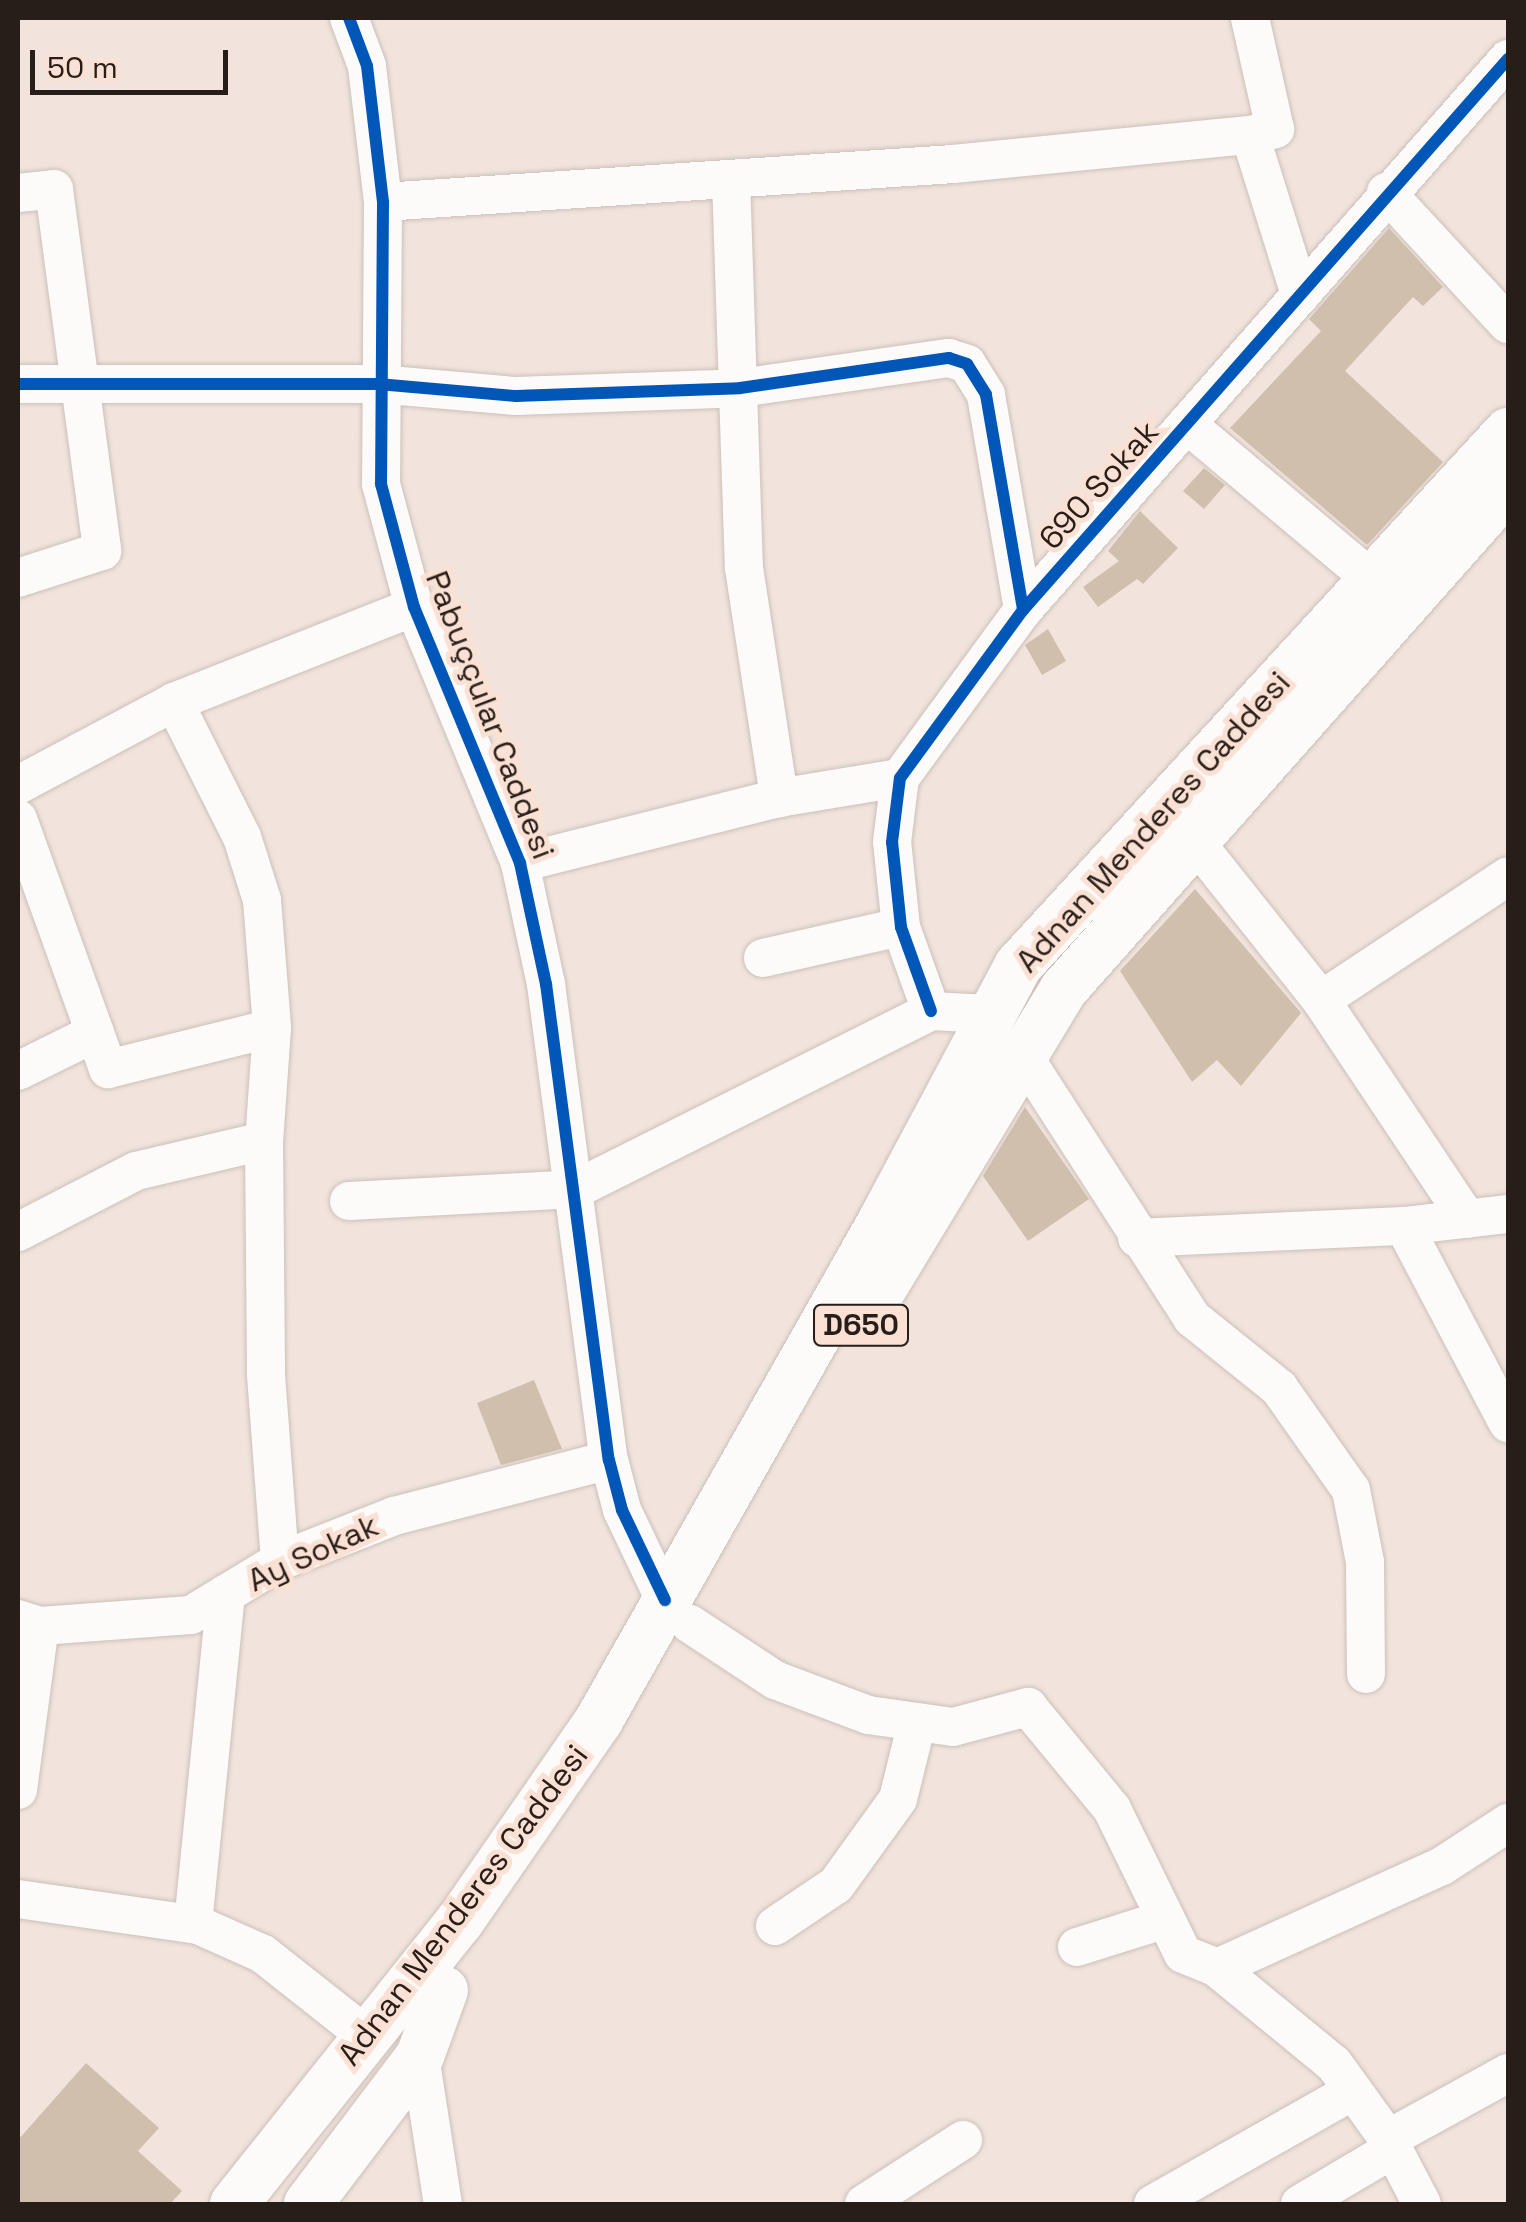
<!DOCTYPE html>
<html>
<head>
<meta charset="utf-8">
<style>
	body { margin:0 }
	#map { position:relative; width:1526px; height:2222px; overflow:hidden; background:#f2e4dd; font-family:"Space Grotesk",sans-serif }
	div>[style] { position:absolute }
	.building>* { inset:0; background:#cfbfac }
	.roads { filter:drop-shadow(0 0 2px #cbc0ba) drop-shadow(0 0 2px #cbc0ba) }
	.minor>* { height:38px; margin:-19px; padding:0 19px; transform-origin:19px; border-radius:19px; background:#fdfbfa }
	.major>* { height:48px; margin:-24px; padding:0 24px; transform-origin:24px; border-radius:24px; background:#fdfbfa }
	.cycleway>* { height:12px; margin:-6px; padding:0 6px; transform-origin:6px; border-radius:6px; background:#0057b8 }
	span { translate:-50% -50%; white-space:nowrap; text-align:center; line-height:1.15; -webkit-text-stroke:10px #fbe0d4; paint-order:stroke }
	.shield-label span { padding:2px 8px; background:#fbe0d4; border:2px solid; border-radius:8px; -webkit-text-stroke-width:0 }
	.shield-label { font-size:30px; color:#271e19; font-weight:700 }
	.street-label { font-size:32px; color:#271e19 }
	.frame { position:absolute; inset:0; border:20px solid #271e19; pointer-events:none }
	.scale { position:absolute; left:30px; top:50px; width:198px; height:45px; box-sizing:border-box; border:5px solid #271e19; border-top:0; padding-left:12px; font-size:30px; line-height:35px; white-space:nowrap; color:#271e19; -webkit-text-stroke:8px #fbe0d4; paint-order:stroke }
</style>
</head>
<body>
<div id="map">
	<div class="building">
		<div style="clip-path:polygon(1389px 228px,1443px 287px,1423px 306px,1413px 297px,1345px 371px,1443px 462px,1367px 545px,1230px 428px,1321px 331px,1309px 319px)"></div>
		<div style="clip-path:polygon(1204px 468px,1225px 485px,1204px 509px,1183px 491px)"></div>
		<div style="clip-path:polygon(1140px 511px,1178px 548px,1143px 584px,1137px 579px,1098px 607px,1083px 587px,1119px 561px,1108px 551px)"></div>
		<div style="clip-path:polygon(1048px 629px,1066px 661px,1042px 675px,1025px 645px)"></div>
		<div style="clip-path:polygon(1195px 889px,1301px 1013px,1241px 1086px,1217px 1060px,1192px 1082px,1120px 971px)"></div>
		<div style="clip-path:polygon(1025px 1107px,1089px 1199px,1028px 1241px,983px 1176px)"></div>
		<div style="clip-path:polygon(534px 1380px,562px 1449px,501px 1465px,477px 1403px)"></div>
		<div style="clip-path:polygon(86px 2063px,159px 2128px,138px 2151px,182px 2191px,170px 2204px,18px 2204px,18px 2140px)"></div>
	</div>
	<div class="roads">
		<div class="minor">
			<div style="left:349px;top:18px;width:51px;rotate:69.4deg"></div>
			<div style="left:367px;top:66px;width:137px;rotate:83.3deg"></div>
			<div style="left:383px;top:202px;width:282px;rotate:90.4deg"></div>
			<div style="left:381px;top:484px;width:127px;rotate:75deg"></div>
			<div style="left:414px;top:607px;width:277px;rotate:67.5deg"></div>
			<div style="left:520px;top:863px;width:124px;rotate:77.9deg"></div>
			<div style="left:546px;top:984px;width:480px;rotate:82.5deg"></div>
			<div style="left:609px;top:1460px;width:52px;rotate:75.4deg"></div>
			<div style="left:622px;top:1510px;width:100px;rotate:64.5deg"></div>
			<div style="left:1250px;top:135px;width:168px;rotate:72.6deg"></div>
			<div style="left:731px;top:179px;width:389px;rotate:88.1deg"></div>
			<div style="left:744px;top:568px;width:233px;rotate:81.3deg"></div>
			<div style="left:1386px;top:192px;width:180px;rotate:47.3deg"></div>
			<div style="left:18px;top:193px;width:36px;rotate:-6deg"></div>
			<div style="left:54px;top:189px;width:365px;rotate:82.4deg"></div>
			<div style="left:102px;top:551px;width:88px;rotate:162.2deg"></div>
			<div style="left:383px;top:202px;width:571px;rotate:-3.81deg"></div>
			<div style="left:953px;top:164px;width:298px;rotate:-5.6deg"></div>
			<div style="left:1250px;top:135px;width:26px;rotate:-13deg"></div>
			<div style="left:1275px;top:129px;width:114px;rotate:-102.7deg"></div>
			<div style="left:18px;top:384px;width:360px"></div>
			<div style="left:378px;top:384px;width:139px;rotate:5deg"></div>
			<div style="left:516px;top:396px;width:224px;rotate:-2deg"></div>
			<div style="left:740px;top:388px;width:211px;rotate:-8.2deg"></div>
			<div style="left:949px;top:358px;width:19px;rotate:18deg"></div>
			<div style="left:967px;top:364px;width:36px;rotate:58deg"></div>
			<div style="left:986px;top:395px;width:218px;rotate:80.2deg"></div>
			<div style="left:1189px;top:426px;width:241px;rotate:40deg"></div>
			<div style="left:174px;top:702px;width:151px;rotate:63.3deg"></div>
			<div style="left:242px;top:837px;width:66px;rotate:72.4deg"></div>
			<div style="left:262px;top:900px;width:128px;rotate:85.5deg"></div>
			<div style="left:272px;top:1028px;width:113px;rotate:94deg"></div>
			<div style="left:264px;top:1141px;width:234px;rotate:89.5deg"></div>
			<div style="left:266px;top:1375px;width:187px;rotate:85.7deg"></div>
			<div style="left:18px;top:785px;width:177px;rotate:-28deg"></div>
			<div style="left:174px;top:702px;width:258px;rotate:-21.6deg"></div>
			<div style="left:18px;top:819px;width:266px;rotate:70.2deg"></div>
			<div style="left:108px;top:1069px;width:169px;rotate:-14deg"></div>
			<div style="left:1193px;top:839px;width:206px;rotate:51.5deg"></div>
			<div style="left:1321px;top:1000px;width:263px;rotate:56.3deg"></div>
			<div style="left:520px;top:863px;width:267px;rotate:-14.1deg"></div>
			<div style="left:779px;top:798px;width:123px;rotate:-9.4deg"></div>
			<div style="left:763px;top:958px;width:141px;rotate:-12.7deg"></div>
			<div style="left:1321px;top:1000px;width:224px;rotate:-33.5deg"></div>
			<div style="left:931px;top:1011px;width:89px;rotate:-109.7deg"></div>
			<div style="left:901px;top:927px;width:85px;rotate:-96deg"></div>
			<div style="left:892px;top:842px;width:64px;rotate:-82.9deg"></div>
			<div style="left:900px;top:778px;width:208px;rotate:-53.8deg"></div>
			<div style="left:1023px;top:610px;width:734px;rotate:-48.65deg"></div>
			<div style="left:1022px;top:1054px;width:314px;rotate:57.2deg"></div>
			<div style="left:1192px;top:1318px;width:112px;rotate:38.8deg"></div>
			<div style="left:1279px;top:1388px;width:125px;rotate:54.8deg"></div>
			<div style="left:1351px;top:1490px;width:73px;rotate:79deg"></div>
			<div style="left:1365px;top:1562px;width:112px;rotate:89.5deg"></div>
			<div style="left:18px;top:1071px;width:86px;rotate:-26.3deg"></div>
			<div style="left:349px;top:1201px;width:227px;rotate:-3deg"></div>
			<div style="left:576px;top:1189px;width:397px;rotate:-26.6deg"></div>
			<div style="left:931px;top:1011px;width:59px;rotate:2.9deg"></div>
			<div style="left:1404px;top:1226px;width:223px;rotate:62.2deg"></div>
			<div style="left:18px;top:1232px;width:133px;rotate:-27.3deg"></div>
			<div style="left:136px;top:1171px;width:131px;rotate:-13.2deg"></div>
			<div style="left:1137px;top:1238px;width:267px;rotate:-2.6deg"></div>
			<div style="left:1404px;top:1226px;width:105px;rotate:-6.6deg"></div>
			<div style="left:18px;top:1619px;width:23px;rotate:18deg"></div>
			<div style="left:40px;top:1626px;width:151px;rotate:-4.2deg"></div>
			<div style="left:191px;top:1615px;width:104px;rotate:-31.2deg"></div>
			<div style="left:280px;top:1561px;width:123px;rotate:-21.5deg"></div>
			<div style="left:394px;top:1516px;width:222px;rotate:-14.6deg"></div>
			<div style="left:690px;top:1624px;width:102px;rotate:33.4deg"></div>
			<div style="left:775px;top:1680px;width:99px;rotate:20.6deg"></div>
			<div style="left:868px;top:1715px;width:86px;rotate:8deg"></div>
			<div style="left:953px;top:1727px;width:78px;rotate:-14.9deg"></div>
			<div style="left:1028px;top:1707px;width:132px;rotate:50.5deg"></div>
			<div style="left:1112px;top:1809px;width:161px;rotate:63.9deg"></div>
			<div style="left:1183px;top:1954px;width:37px;rotate:22deg"></div>
			<div style="left:1217px;top:1968px;width:151px;rotate:39.4deg"></div>
			<div style="left:1334px;top:2064px;width:92px;rotate:54.2deg"></div>
			<div style="left:1388px;top:2139px;width:73px;rotate:62.4deg"></div>
			<div style="left:18px;top:1790px;width:165px;rotate:-82.4deg"></div>
			<div style="left:18px;top:1899px;width:182px;rotate:8.2deg"></div>
			<div style="left:198px;top:1925px;width:71px;rotate:24deg"></div>
			<div style="left:263px;top:1954px;width:127px;rotate:38.3deg"></div>
			<div style="left:193px;top:1924px;width:332px;rotate:-84.3deg"></div>
			<div style="left:775px;top:1926px;width:73px;rotate:-33.9deg"></div>
			<div style="left:836px;top:1885px;width:106px;rotate:-54.2deg"></div>
			<div style="left:898px;top:1799px;width:79px;rotate:-76.1deg"></div>
			<div style="left:1077px;top:1947px;width:93px;rotate:-17.5deg"></div>
			<div style="left:1217px;top:1968px;width:247px;rotate:-24.4deg"></div>
			<div style="left:1442px;top:1866px;width:79px;rotate:-33.1deg"></div>
			<div style="left:420px;top:2056px;width:150px;rotate:81.2deg"></div>
			<div style="left:1388px;top:2139px;width:137px;rotate:-28.8deg"></div>
			<div style="left:864px;top:2204px;width:118px;rotate:-32.9deg"></div>
			<div style="left:1153px;top:2204px;width:230px;rotate:-29.5deg"></div>
			<div style="left:1300px;top:2204px;width:108px;rotate:-30.6deg"></div>
		</div>
		<div class="major">
			<div style="left:864px;top:1319px;width:386px;rotate:-58.8deg"></div>
			<div style="left:1064px;top:989px;width:669px;rotate:-48.45deg"></div>
			<div style="left:234px;top:2204px;width:362px;rotate:-51.4deg"></div>
			<div style="left:460px;top:1921px;width:244px;rotate:-55.3deg"></div>
			<div style="left:599px;top:1720px;width:574px;rotate:-60.44deg"></div>
			<div style="left:882px;top:1221px;width:289px;rotate:-61.9deg"></div>
			<div style="left:1018px;top:966px;width:725px;rotate:-47.46deg"></div>
			<div style="left:308px;top:2204px;width:186px;rotate:-52.9deg"></div>
			<div style="left:420px;top:2056px;width:70px;rotate:-70deg"></div>
		</div>
	</div>
	<div class="cycleway">
		<div style="left:349px;top:18px;width:51px;rotate:69.4deg"></div>
		<div style="left:367px;top:66px;width:137px;rotate:83.3deg"></div>
		<div style="left:383px;top:202px;width:282px;rotate:90.4deg"></div>
		<div style="left:381px;top:484px;width:127px;rotate:75deg"></div>
		<div style="left:414px;top:607px;width:277px;rotate:67.5deg"></div>
		<div style="left:520px;top:863px;width:124px;rotate:77.9deg"></div>
		<div style="left:546px;top:984px;width:480px;rotate:82.5deg"></div>
		<div style="left:609px;top:1460px;width:52px;rotate:75.4deg"></div>
		<div style="left:622px;top:1510px;width:100px;rotate:64.5deg"></div>
		<div style="left:18px;top:384px;width:360px"></div>
		<div style="left:378px;top:384px;width:139px;rotate:5deg"></div>
		<div style="left:516px;top:396px;width:224px;rotate:-2deg"></div>
		<div style="left:740px;top:388px;width:211px;rotate:-8.2deg"></div>
		<div style="left:949px;top:358px;width:19px;rotate:18deg"></div>
		<div style="left:967px;top:364px;width:36px;rotate:58deg"></div>
		<div style="left:986px;top:395px;width:218px;rotate:80.2deg"></div>
		<div style="left:931px;top:1011px;width:89px;rotate:-109.7deg"></div>
		<div style="left:901px;top:927px;width:85px;rotate:-96deg"></div>
		<div style="left:892px;top:842px;width:64px;rotate:-82.9deg"></div>
		<div style="left:900px;top:778px;width:208px;rotate:-53.8deg"></div>
		<div style="left:1023px;top:610px;width:734px;rotate:-48.65deg"></div>
	</div>
	<div class="shield-label">
		<span style="left:861px;top:1325px">D650</span>
	</div>
	<div class="street-label">
		<span style="left:1099px;top:485px;rotate:-48deg">690 Sokak</span>
		<span style="left:490px;top:715px;rotate:69deg">Pabuççular Caddesi</span>
		<span style="left:1153px;top:822px;rotate:-48deg">Adnan Menderes Caddesi</span>
		<span style="left:313px;top:1553px;rotate:-25deg">Ay Sokak</span>
		<span style="left:463px;top:1905px;rotate:-53deg">Adnan Menderes Caddesi</span>
	</div>
	<div class="frame"></div>
	<div class="scale">50 m</div>
</div>
</body>
</html>
